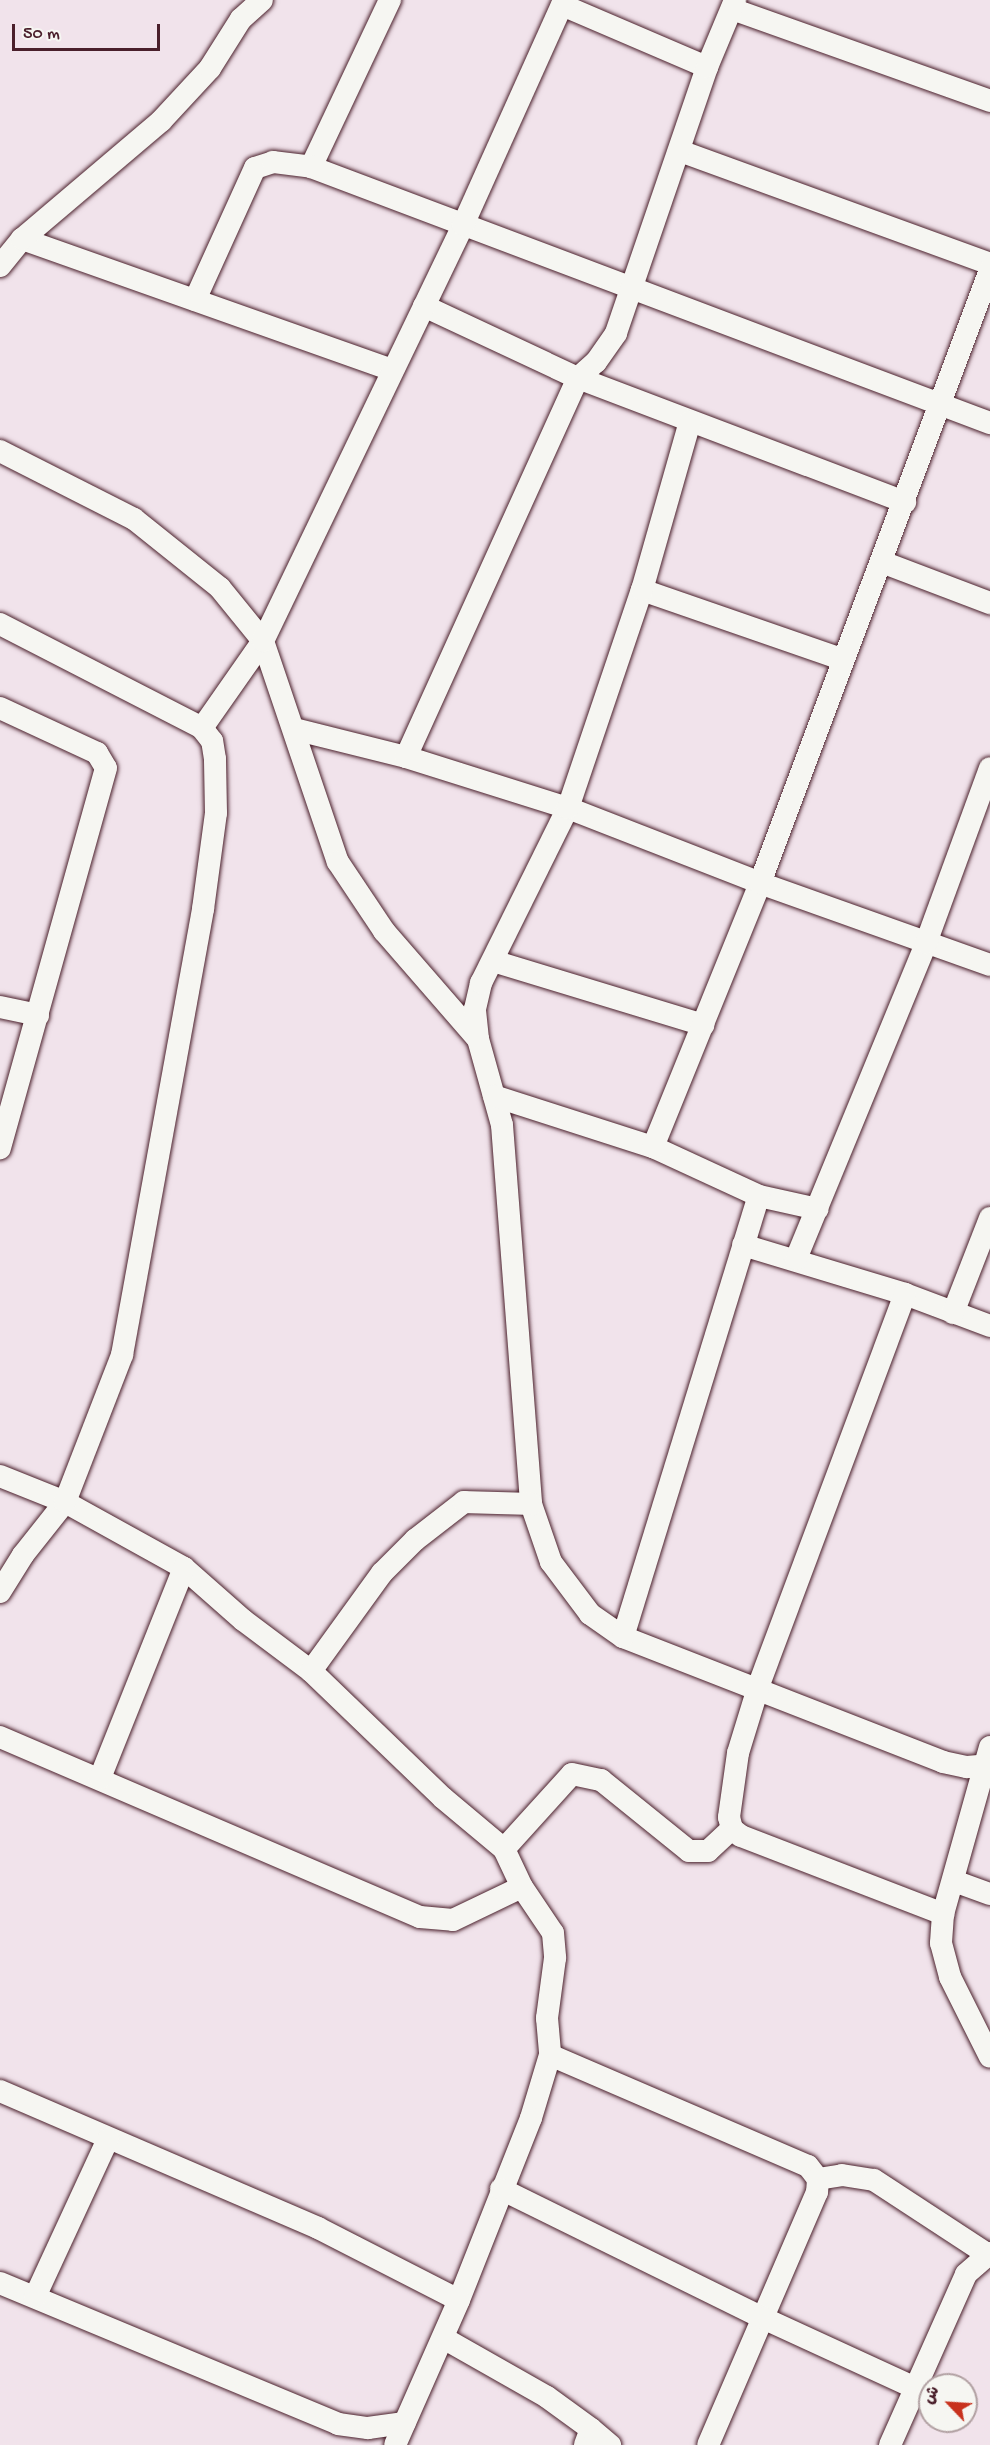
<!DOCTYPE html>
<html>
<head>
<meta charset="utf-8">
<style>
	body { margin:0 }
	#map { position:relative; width:990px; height:2445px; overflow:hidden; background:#f1e3eb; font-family:"Gochi Hand","Playpen Sans Arabic",sans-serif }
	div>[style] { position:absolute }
	.roads { filter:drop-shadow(0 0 2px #4a1f2b) drop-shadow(0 0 2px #4a1f2b) }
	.minor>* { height:22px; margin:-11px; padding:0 11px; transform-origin:11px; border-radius:11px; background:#f6f6f2 }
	span { translate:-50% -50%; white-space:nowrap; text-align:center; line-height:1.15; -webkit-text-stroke:6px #f6f6f2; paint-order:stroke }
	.north { position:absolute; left:918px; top:2373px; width:60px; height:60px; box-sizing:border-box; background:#f6f6f2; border:2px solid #b1a0a2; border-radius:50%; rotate:295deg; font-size:16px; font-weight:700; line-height:24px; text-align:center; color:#4a1f2b }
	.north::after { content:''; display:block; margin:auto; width:21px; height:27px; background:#c8321e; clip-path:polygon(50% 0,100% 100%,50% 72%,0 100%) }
	.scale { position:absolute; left:12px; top:24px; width:148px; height:27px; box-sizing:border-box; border:3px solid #4a1f2b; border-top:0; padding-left:8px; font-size:18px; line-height:21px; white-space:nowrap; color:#4a1f2b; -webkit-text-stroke:4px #f6f6f2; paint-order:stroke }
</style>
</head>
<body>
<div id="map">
	<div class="roads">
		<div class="minor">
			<div style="left:562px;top:5px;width:158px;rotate:23.2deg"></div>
			<div style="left:732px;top:9px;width:274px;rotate:19.6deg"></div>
			<div style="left:680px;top:151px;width:330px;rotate:20deg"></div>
			<div style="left:311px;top:167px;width:185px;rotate:-64.7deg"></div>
			<div style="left:22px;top:239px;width:393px;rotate:19.5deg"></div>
			<div style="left:0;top:266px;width:35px;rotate:-51deg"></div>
			<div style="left:22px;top:239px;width:182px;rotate:-40.3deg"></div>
			<div style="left:161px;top:121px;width:72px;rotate:-47.2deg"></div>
			<div style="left:210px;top:68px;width:58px;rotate:-57.7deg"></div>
			<div style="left:241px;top:19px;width:28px;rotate:-42deg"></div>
			<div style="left:195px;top:300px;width:145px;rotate:-65.6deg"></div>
			<div style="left:255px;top:168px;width:19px;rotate:-18deg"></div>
			<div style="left:273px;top:162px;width:38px;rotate:7deg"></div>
			<div style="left:311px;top:167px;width:726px;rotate:20.66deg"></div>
			<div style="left:424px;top:306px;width:170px;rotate:25.1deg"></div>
			<div style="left:578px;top:378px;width:350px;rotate:20.8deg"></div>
			<div style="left:0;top:451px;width:150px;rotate:26.9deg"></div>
			<div style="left:134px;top:519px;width:110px;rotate:38.7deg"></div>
			<div style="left:220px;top:588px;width:68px;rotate:50.9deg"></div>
			<div style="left:263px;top:641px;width:233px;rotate:71.3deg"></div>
			<div style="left:338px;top:862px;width:83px;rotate:56.3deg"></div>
			<div style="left:384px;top:931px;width:143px;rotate:49deg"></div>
			<div style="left:478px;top:1039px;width:89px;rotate:74.4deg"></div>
			<div style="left:502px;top:1125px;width:380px;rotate:85.6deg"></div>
			<div style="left:531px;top:1504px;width:61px;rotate:71deg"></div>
			<div style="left:551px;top:1562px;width:65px;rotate:53.1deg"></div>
			<div style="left:590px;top:1614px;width:40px;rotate:34.9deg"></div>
			<div style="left:623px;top:1637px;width:344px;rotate:21.3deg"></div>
			<div style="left:943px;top:1762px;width:25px;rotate:12deg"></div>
			<div style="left:967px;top:1767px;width:23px;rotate:-5deg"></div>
			<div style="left:882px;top:562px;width:116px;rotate:20.8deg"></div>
			<div style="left:642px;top:590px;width:211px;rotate:19.1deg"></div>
			<div style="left:0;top:624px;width:227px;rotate:27.2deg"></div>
			<div style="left:202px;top:728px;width:106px;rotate:-55deg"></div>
			<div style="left:263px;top:641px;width:462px;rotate:-64.3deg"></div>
			<div style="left:463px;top:225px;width:247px;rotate:-65.8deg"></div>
			<div style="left:0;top:708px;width:107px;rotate:24.9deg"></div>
			<div style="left:97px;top:753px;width:17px;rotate:59deg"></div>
			<div style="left:106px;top:768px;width:395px;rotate:105.6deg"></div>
			<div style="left:294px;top:729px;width:115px;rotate:14deg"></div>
			<div style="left:406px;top:757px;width:170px;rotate:17.5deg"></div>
			<div style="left:568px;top:808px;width:206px;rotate:21.3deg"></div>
			<div style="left:760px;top:883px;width:244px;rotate:19.6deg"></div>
			<div style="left:406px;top:757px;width:416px;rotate:-65.6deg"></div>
			<div style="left:578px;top:378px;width:24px;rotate:-42deg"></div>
			<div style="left:596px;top:362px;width:35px;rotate:-55deg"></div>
			<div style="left:616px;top:333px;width:281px;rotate:-71.1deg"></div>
			<div style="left:707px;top:67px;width:73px;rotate:-67.3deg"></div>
			<div style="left:493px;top:961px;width:220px;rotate:16.9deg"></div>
			<div style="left:0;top:1007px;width:39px;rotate:12deg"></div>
			<div style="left:478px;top:1039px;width:30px;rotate:-96deg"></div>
			<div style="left:475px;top:1009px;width:27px;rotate:-77deg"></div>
			<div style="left:481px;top:983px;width:195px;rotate:-63.6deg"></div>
			<div style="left:568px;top:808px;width:230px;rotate:-71.3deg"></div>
			<div style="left:642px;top:590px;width:175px;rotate:-74.1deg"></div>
			<div style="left:494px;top:1096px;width:167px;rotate:17.8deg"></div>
			<div style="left:653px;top:1147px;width:117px;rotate:24.8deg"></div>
			<div style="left:759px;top:1196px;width:60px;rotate:12.4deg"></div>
			<div style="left:653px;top:1147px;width:285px;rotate:-67.9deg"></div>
			<div style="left:760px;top:883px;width:655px;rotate:-69.43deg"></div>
			<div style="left:743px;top:1245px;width:169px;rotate:16.8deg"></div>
			<div style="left:905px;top:1294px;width:91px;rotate:20.6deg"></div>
			<div style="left:796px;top:1259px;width:342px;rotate:-67.6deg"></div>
			<div style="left:926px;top:943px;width:186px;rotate:-69.9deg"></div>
			<div style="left:905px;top:1294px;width:421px;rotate:110.5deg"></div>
			<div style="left:758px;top:1688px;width:68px;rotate:107.1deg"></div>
			<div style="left:738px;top:1753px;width:65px;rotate:98deg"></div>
			<div style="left:729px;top:1817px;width:12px;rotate:76deg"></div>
			<div style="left:732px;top:1829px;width:11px;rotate:38deg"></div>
			<div style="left:741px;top:1836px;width:217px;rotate:21.1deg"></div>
			<div style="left:953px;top:1313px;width:102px;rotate:-68.7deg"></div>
			<div style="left:0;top:1476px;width:70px;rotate:21.8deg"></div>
			<div style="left:65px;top:1502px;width:136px;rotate:29deg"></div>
			<div style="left:184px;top:1568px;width:79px;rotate:41.4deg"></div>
			<div style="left:243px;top:1620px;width:85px;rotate:36.9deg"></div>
			<div style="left:311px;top:1671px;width:183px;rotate:43.9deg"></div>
			<div style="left:443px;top:1798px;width:80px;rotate:39.9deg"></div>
			<div style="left:504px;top:1849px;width:42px;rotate:64.7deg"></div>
			<div style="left:522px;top:1887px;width:55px;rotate:56deg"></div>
			<div style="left:553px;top:1933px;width:25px;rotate:85deg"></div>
			<div style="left:555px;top:1958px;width:61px;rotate:97.6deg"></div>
			<div style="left:547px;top:2018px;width:37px;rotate:85deg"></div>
			<div style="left:550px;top:2055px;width:66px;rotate:106.8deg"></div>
			<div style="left:531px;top:2118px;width:196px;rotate:111.6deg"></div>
			<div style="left:0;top:1592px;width:44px;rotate:-58.1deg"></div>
			<div style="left:23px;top:1555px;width:68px;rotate:-51.6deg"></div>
			<div style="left:65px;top:1502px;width:158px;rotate:-68.8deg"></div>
			<div style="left:122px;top:1355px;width:453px;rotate:-79.7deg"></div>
			<div style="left:203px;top:909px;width:97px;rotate:-82.3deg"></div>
			<div style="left:216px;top:813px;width:54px;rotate:-91.1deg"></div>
			<div style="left:215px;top:759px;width:18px;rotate:-99deg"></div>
			<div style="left:212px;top:741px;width:16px;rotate:-128deg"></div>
			<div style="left:623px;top:1637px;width:461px;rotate:-72.9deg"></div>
			<div style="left:311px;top:1671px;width:121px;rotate:-54.1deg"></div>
			<div style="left:382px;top:1573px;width:47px;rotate:-45deg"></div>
			<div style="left:415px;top:1540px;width:62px;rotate:-37.8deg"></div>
			<div style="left:464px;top:1502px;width:67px;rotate:1.7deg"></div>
			<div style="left:0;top:1737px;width:457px;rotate:23.2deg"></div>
			<div style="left:420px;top:1917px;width:33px;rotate:5deg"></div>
			<div style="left:453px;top:1920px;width:76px;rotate:-25.6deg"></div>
			<div style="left:990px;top:1747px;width:173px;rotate:105.7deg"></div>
			<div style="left:943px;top:1914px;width:29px;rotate:94deg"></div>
			<div style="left:941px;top:1943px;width:35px;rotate:75deg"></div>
			<div style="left:950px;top:1977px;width:89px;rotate:63.4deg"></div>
			<div style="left:100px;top:1778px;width:226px;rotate:-68.2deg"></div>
			<div style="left:504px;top:1849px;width:101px;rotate:-47.8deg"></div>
			<div style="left:572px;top:1774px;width:30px;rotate:12deg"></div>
			<div style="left:601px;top:1780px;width:113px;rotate:38.9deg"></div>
			<div style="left:689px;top:1851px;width:19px"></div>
			<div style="left:708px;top:1851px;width:33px;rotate:-43deg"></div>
			<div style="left:954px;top:1881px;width:38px;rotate:20deg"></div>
			<div style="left:550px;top:2055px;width:281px;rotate:23.3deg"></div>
			<div style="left:808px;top:2166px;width:16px;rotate:52deg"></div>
			<div style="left:818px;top:2179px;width:13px;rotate:94deg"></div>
			<div style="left:817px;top:2192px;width:275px;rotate:113.3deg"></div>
			<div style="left:0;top:2091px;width:346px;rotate:23.3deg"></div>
			<div style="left:318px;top:2228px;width:158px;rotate:27.1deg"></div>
			<div style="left:459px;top:2300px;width:158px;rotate:113.8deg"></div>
			<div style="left:818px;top:2179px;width:24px;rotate:-9deg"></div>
			<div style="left:842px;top:2175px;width:32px;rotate:9deg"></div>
			<div style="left:874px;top:2180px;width:135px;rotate:33.2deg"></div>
			<div style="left:501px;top:2189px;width:292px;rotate:26.2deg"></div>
			<div style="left:763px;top:2318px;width:167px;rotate:24.7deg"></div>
			<div style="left:0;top:2283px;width:366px;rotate:22.6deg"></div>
			<div style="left:338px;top:2424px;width:30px;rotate:8deg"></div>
			<div style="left:368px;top:2428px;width:37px;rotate:-8deg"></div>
			<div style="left:35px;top:2297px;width:174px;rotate:-65.2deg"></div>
			<div style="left:445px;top:2339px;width:117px;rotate:29.6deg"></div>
			<div style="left:547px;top:2397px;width:54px;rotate:36deg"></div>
			<div style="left:591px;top:2429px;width:17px;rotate:111deg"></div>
			<div style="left:591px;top:2429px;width:25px;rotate:40deg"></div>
			<div style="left:890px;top:2445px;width:187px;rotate:-66deg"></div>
			<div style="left:966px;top:2274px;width:32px;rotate:-41deg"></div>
		</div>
	</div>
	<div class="north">ش</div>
	<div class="scale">50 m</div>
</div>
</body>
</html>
